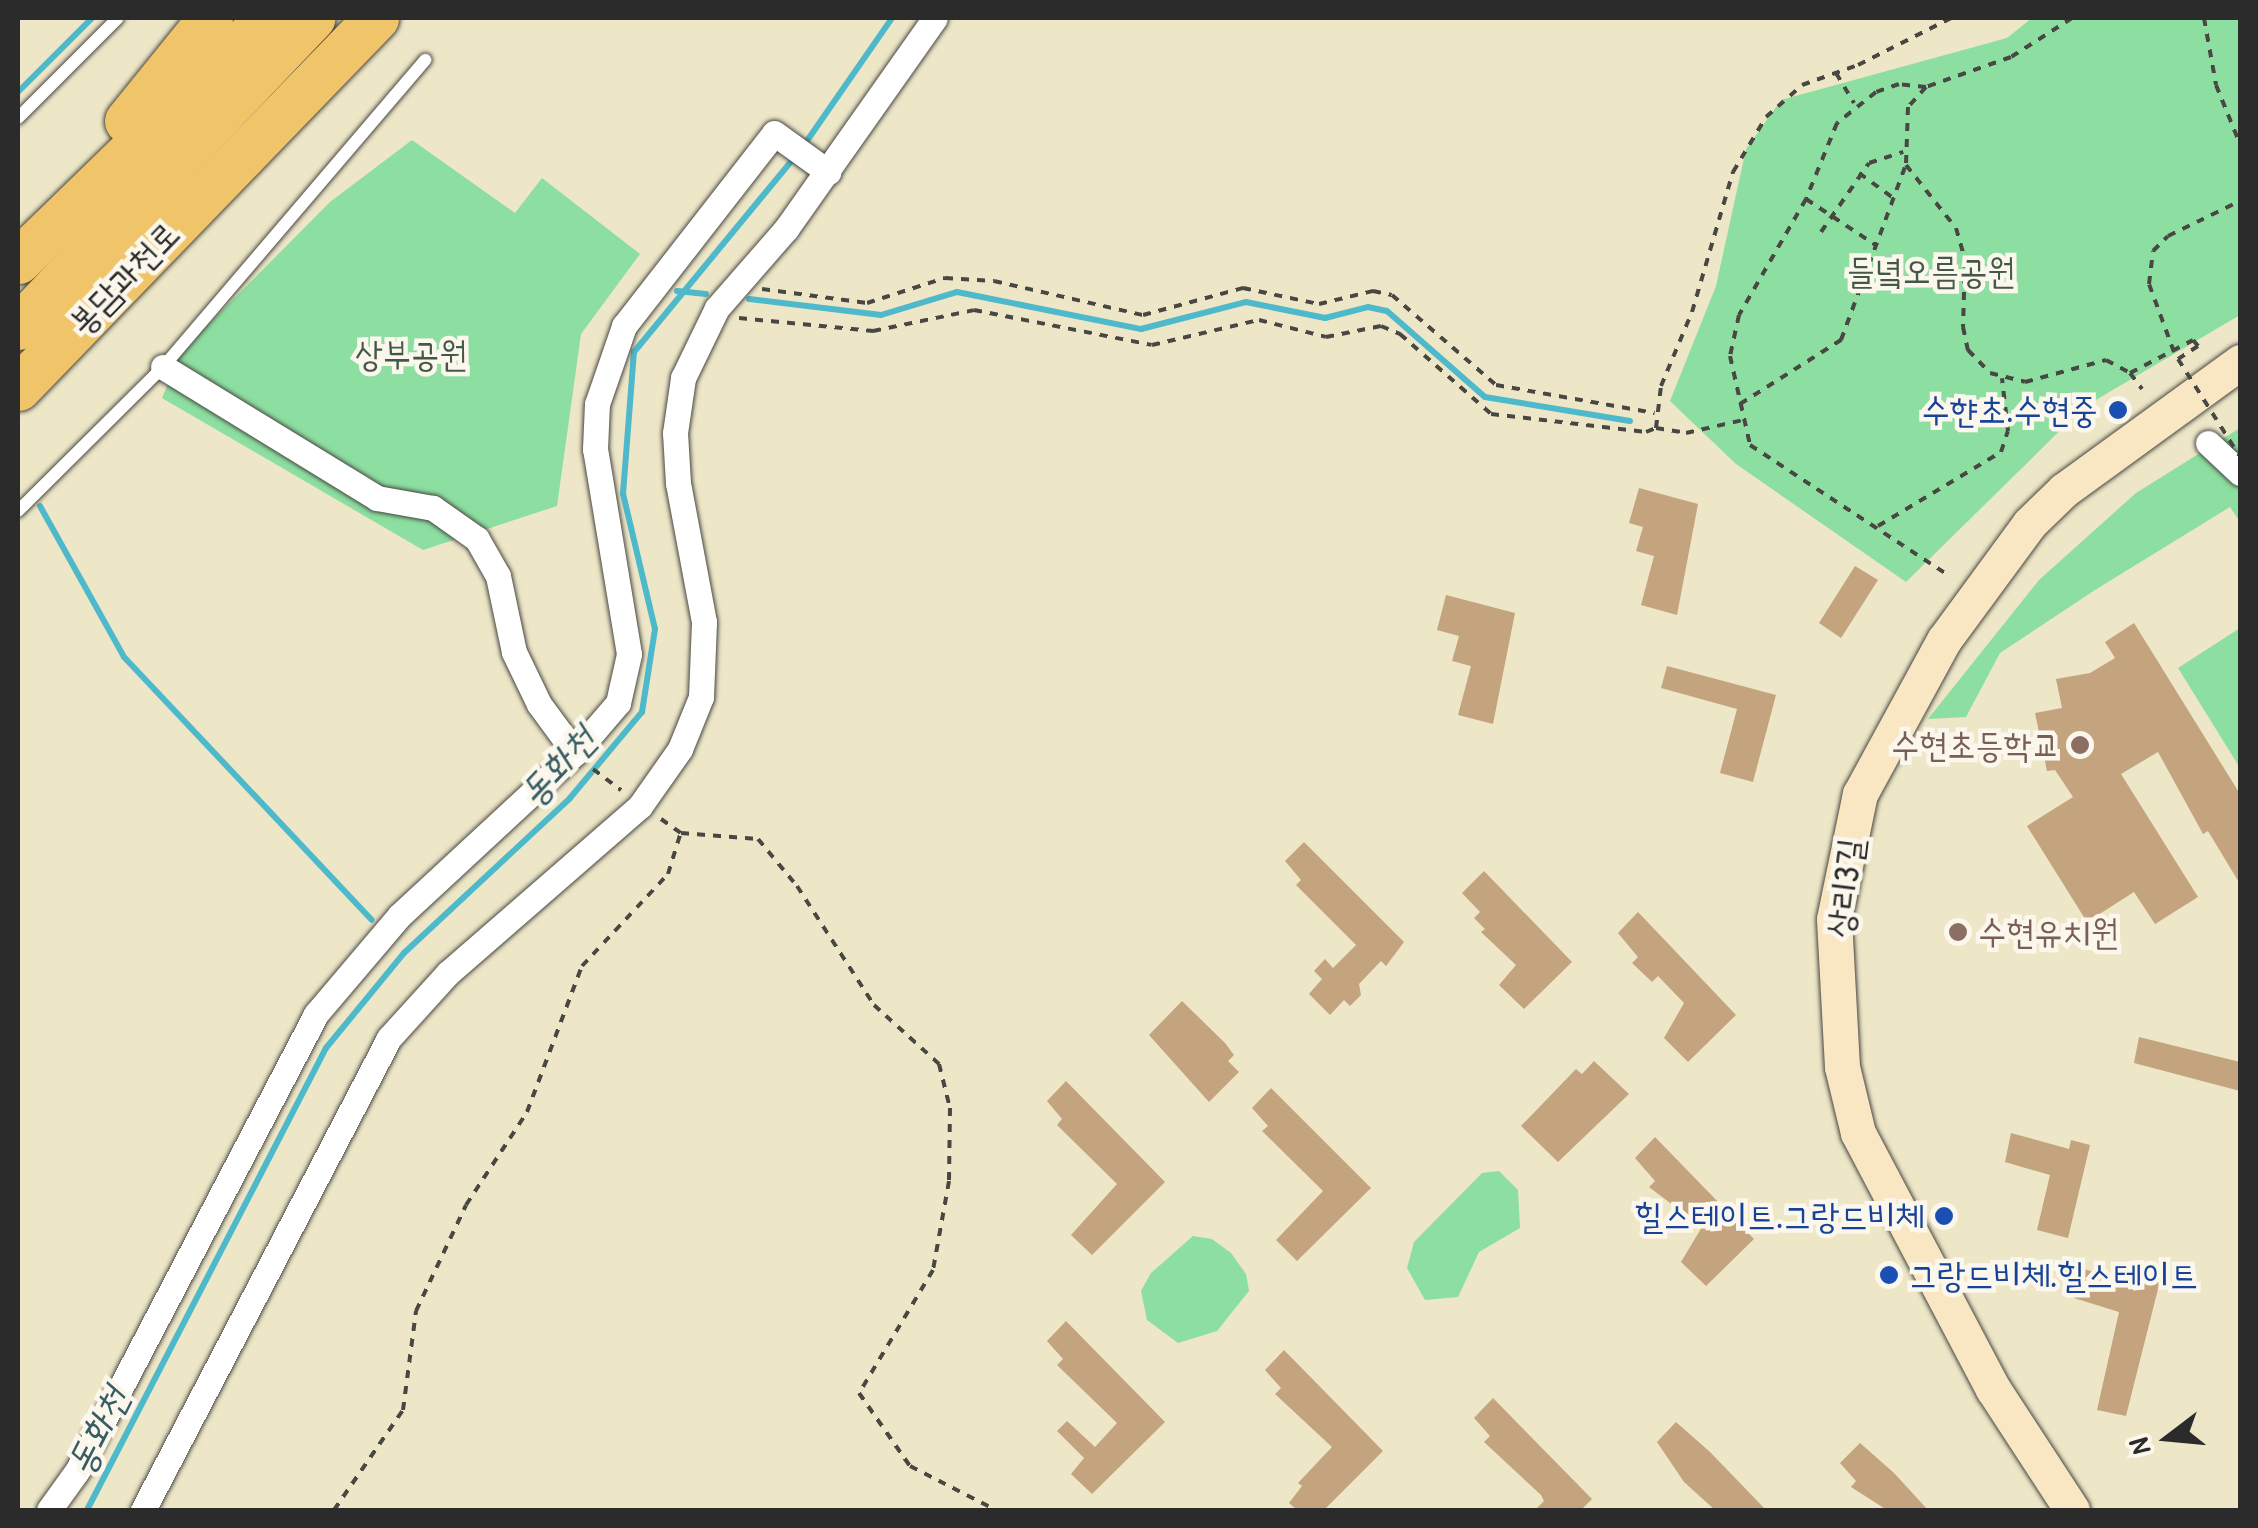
<!DOCTYPE html>
<html>
<head>
<meta charset="utf-8">
<style>
	body { margin:0 }
	#map { position:relative; width:2258px; height:1528px; overflow:hidden; background:#ede6c7; font-family:"Patrick Hand","Poor Story",sans-serif }
	div>[style] { position:absolute }
	.green>* { inset:0; background:#8cdfa0 }
	.stream>* { height:6px; margin:-3px; padding:0 3px; transform-origin:3px; border-radius:3px; background:#4eb9cb }
	.building>* { inset:0; background:#c4a37f }
	.path>* { height:4px; margin-top:-2px; transform-origin:0; background:repeating-linear-gradient(90deg,#484742 0 8px,transparent 0 16px) }
	.roads { filter:drop-shadow(0 0 2px #484742) drop-shadow(0 0 2px #484742) }
	.lane>* { height:12px; margin:-6px; padding:0 6px; transform-origin:6px; border-radius:6px; background:#fff }
	.street>* { height:25px; margin:-12.5px; padding:0 12.5px; transform-origin:12.5px; border-radius:12.5px; background:#fff }
	.secondary>* { height:35px; margin:-17.5px; padding:0 17.5px; transform-origin:17.5px; border-radius:17.5px; background:#f9e7c3 }
	.highway>* { height:45px; margin:-22.5px; padding:0 22.5px; transform-origin:22.5px; border-radius:22.5px; background:#f0c469 }
	.path-bridge>* { height:4px; margin-top:-2px; transform-origin:0; background:repeating-linear-gradient(90deg,#484742 0 8px,transparent 0 16px) }
	.dots>* { width:28px; height:28px; translate:-50% -50%; box-sizing:border-box; border:5px solid #fbf7ec; border-radius:50% }
	span { translate:-50% -50%; white-space:nowrap; text-align:center; line-height:1.15; -webkit-text-stroke:9px #fbf7ec; paint-order:stroke }
	.park-label { font-size:35px; color:#435848 }
	.street-label { font-size:35px; color:#2b2b2b }
	.transit-label { font-size:35px; color:#164399 }
	.right { translate:-100% -50%; text-align:right }
	.left { translate:0 -50%; text-align:left }
	.education-label { font-size:35px; color:#785e54 }
	.water-label { font-size:38px; color:#375d63; font-style:italic }
	.frame { position:absolute; inset:0; border:20px solid #2b2b2b; pointer-events:none }
	.north { position:absolute; left:2118px; top:1388px; width:100px; height:100px; -webkit-text-stroke:8px #fbf7ec; paint-order:stroke; rotate:254deg; font-size:28px; font-weight:700; line-height:40px; text-align:center; color:#2b2b2b }
	.north::after { content:''; display:block; margin:auto; width:35px; height:45px; background:#2b2b2b; clip-path:polygon(50% 0,100% 100%,50% 72%,0 100%) }
</style>
</head>
<body>
<div id="map">
	<div class="green">
		<div style="clip-path:polygon(2032px 18px,2240px 18px,2240px 315px,2084px 407px,1906px 582px,1736px 464px,1670px 401px,1716px 286px,1746px 149px,1781px 100px,2007px 38px)"></div>
		<div style="clip-path:polygon(412px 140px,515px 213px,542px 178px,640px 254px,581px 334px,557px 506px,423px 550px,162px 398px,182px 351px,330px 202px)"></div>
		<div style="clip-path:polygon(2240px 428px,2240px 522px,2230px 507px,2095px 590px,2000px 653px,1966px 717px,1928px 719px,2039px 580px,2136px 493px)"></div>
		<div style="clip-path:polygon(2240px 628px,2240px 768px,2178px 668px)"></div>
		<div style="clip-path:polygon(1499px 1171px,1518px 1190px,1520px 1228px,1479px 1252px,1458px 1297px,1425px 1300px,1407px 1268px,1414px 1242px,1482px 1173px)"></div>
		<div style="clip-path:polygon(1193px 1236px,1212px 1239px,1231px 1253px,1246px 1274px,1249px 1291px,1217px 1331px,1178px 1343px,1147px 1320px,1141px 1291px,1151px 1273px)"></div>
	</div>
	<div class="stream">
		<div style="left:18px;top:92px;width:105px;rotate:-45deg"></div>
		<div style="left:802px;top:148px;width:158px;rotate:-55.3deg"></div>
		<div style="left:677px;top:291px;width:29px;rotate:6deg"></div>
		<div style="left:749px;top:299px;width:133px;rotate:6.9deg"></div>
		<div style="left:881px;top:315px;width:79px;rotate:-16.8deg"></div>
		<div style="left:957px;top:292px;width:188px;rotate:11.4deg"></div>
		<div style="left:1141px;top:329px;width:108px;rotate:-14.4deg"></div>
		<div style="left:1246px;top:302px;width:81px;rotate:11.4deg"></div>
		<div style="left:1325px;top:318px;width:44px;rotate:-14.3deg"></div>
		<div style="left:1368px;top:307px;width:19px;rotate:12deg"></div>
		<div style="left:1387px;top:311px;width:130px;rotate:41.3deg"></div>
		<div style="left:1485px;top:397px;width:147px;rotate:9.4deg"></div>
		<div style="left:40px;top:506px;width:173px;rotate:60.9deg"></div>
		<div style="left:124px;top:657px;width:361px;rotate:46.7deg"></div>
		<div style="left:87px;top:1510px;width:520px;rotate:-62.65deg"></div>
		<div style="left:326px;top:1048px;width:123px;rotate:-50.6deg"></div>
		<div style="left:404px;top:953px;width:227px;rotate:-43deg"></div>
		<div style="left:570px;top:798px;width:112px;rotate:-50.1deg"></div>
		<div style="left:642px;top:712px;width:84px;rotate:-81.1deg"></div>
		<div style="left:655px;top:629px;width:139px;rotate:-103.3deg"></div>
		<div style="left:623px;top:494px;width:142px;rotate:-85.6deg"></div>
		<div style="left:634px;top:352px;width:251px;rotate:-50.5deg"></div>
	</div>
	<div class="building">
		<div style="clip-path:polygon(1639px 488px,1698px 504px,1677px 615px,1641px 605px,1654px 556px,1636px 551px,1643px 527px,1629px 523px)"></div>
		<div style="clip-path:polygon(1855px 566px,1878px 580px,1841px 638px,1819px 623px)"></div>
		<div style="clip-path:polygon(1446px 595px,1515px 613px,1493px 724px,1458px 715px,1471px 666px,1452px 661px,1459px 636px,1437px 630px)"></div>
		<div style="clip-path:polygon(2134px 623px,2240px 794px,2240px 884px,2208px 831px,2203px 834px,2158px 752px,2121px 774px,2198px 897px,2155px 924px,2134px 892px,2087px 922px,2027px 826px,2073px 797px,2055px 770px,2047px 771px,2035px 713px,2062px 708px,2056px 679px,2090px 673px,2115px 658px,2105px 642px)"></div>
		<div style="clip-path:polygon(1667px 666px,1776px 695px,1753px 782px,1720px 773px,1737px 709px,1661px 688px)"></div>
		<div style="clip-path:polygon(1304px 842px,1404px 942px,1386px 966px,1381px 961px,1359px 984px,1361px 995px,1350px 1006px,1344px 1000px,1330px 1015px,1309px 994px,1322px 979px,1314px 971px,1325px 959px,1333px 968px,1356px 945px,1296px 885px,1301px 880px,1285px 861px)"></div>
		<div style="clip-path:polygon(1484px 871px,1572px 962px,1524px 1009px,1499px 985px,1516px 965px,1481px 932px,1485px 929px,1474px 918px,1480px 912px,1462px 893px)"></div>
		<div style="clip-path:polygon(1638px 912px,1736px 1015px,1688px 1062px,1664px 1038px,1684px 1003px,1658px 976px,1652px 982px,1632px 963px,1638px 957px,1618px 933px)"></div>
		<div style="clip-path:polygon(1182px 1001px,1225px 1043px,1234px 1055px,1228px 1061px,1239px 1072px,1209px 1102px,1149px 1035px)"></div>
		<div style="clip-path:polygon(2139px 1037px,2240px 1062px,2240px 1091px,2134px 1063px)"></div>
		<div style="clip-path:polygon(1594px 1061px,1629px 1094px,1558px 1162px,1521px 1126px,1576px 1069px,1582px 1074px)"></div>
		<div style="clip-path:polygon(1066px 1081px,1165px 1182px,1092px 1255px,1071px 1235px,1117px 1184px,1057px 1125px,1062px 1119px,1047px 1101px)"></div>
		<div style="clip-path:polygon(1271px 1088px,1371px 1188px,1297px 1261px,1276px 1240px,1323px 1191px,1262px 1131px,1268px 1126px,1252px 1108px)"></div>
		<div style="clip-path:polygon(2011px 1133px,2069px 1149px,2071px 1140px,2090px 1145px,2068px 1238px,2037px 1230px,2050px 1175px,2005px 1162px)"></div>
		<div style="clip-path:polygon(1655px 1137px,1754px 1239px,1706px 1286px,1681px 1262px,1702px 1227px,1649px 1187px,1655px 1181px,1635px 1158px)"></div>
		<div style="clip-path:polygon(2080px 1268px,2138px 1285px,2141px 1276px,2160px 1281px,2126px 1416px,2097px 1410px,2119px 1312px,2074px 1298px)"></div>
		<div style="clip-path:polygon(1066px 1321px,1165px 1422px,1092px 1494px,1071px 1474px,1084px 1458px,1057px 1431px,1067px 1421px,1095px 1447px,1117px 1423px,1057px 1365px,1063px 1359px,1047px 1341px)"></div>
		<div style="clip-path:polygon(1284px 1350px,1383px 1451px,1324px 1510px,1297px 1510px,1289px 1503px,1302px 1486px,1298px 1483px,1332px 1447px,1275px 1394px,1281px 1388px,1265px 1370px)"></div>
		<div style="clip-path:polygon(1493px 1398px,1592px 1499px,1581px 1510px,1535px 1510px,1544px 1501px,1541px 1495px,1484px 1442px,1490px 1436px,1474px 1418px)"></div>
		<div style="clip-path:polygon(1676px 1422px,1710px 1452px,1766px 1510px,1715px 1510px,1684px 1482px,1657px 1442px)"></div>
		<div style="clip-path:polygon(1860px 1443px,1894px 1473px,1928px 1510px,1887px 1510px,1851px 1487px,1856px 1481px,1840px 1463px)"></div>
	</div>
	<div class="path">
		<div style="left:2072px;top:18px;width:72px;rotate:147.4deg"></div>
		<div style="left:2011px;top:57px;width:90px;rotate:160.6deg"></div>
		<div style="left:1926px;top:87px;width:27px;rotate:132deg"></div>
		<div style="left:1908px;top:107px;width:58px;rotate:92deg"></div>
		<div style="left:1906px;top:165px;width:80px;rotate:51.6deg"></div>
		<div style="left:1956px;top:228px;width:33px;rotate:74deg"></div>
		<div style="left:1965px;top:260px;width:67px;rotate:91.7deg"></div>
		<div style="left:1963px;top:327px;width:24px;rotate:78deg"></div>
		<div style="left:1968px;top:350px;width:32px;rotate:46deg"></div>
		<div style="left:1990px;top:373px;width:36px;rotate:14deg"></div>
		<div style="left:2025px;top:382px;width:84px;rotate:-15.2deg"></div>
		<div style="left:2106px;top:360px;width:27px;rotate:28deg"></div>
		<div style="left:2130px;top:373px;width:71px;rotate:-27.6deg"></div>
		<div style="left:2193px;top:340px;width:8px;rotate:50deg"></div>
		<div style="left:2198px;top:346px;width:24px;rotate:147deg"></div>
		<div style="left:2204px;top:18px;width:68px;rotate:79.8deg"></div>
		<div style="left:2216px;top:85px;width:64px;rotate:67.9deg"></div>
		<div style="left:1836px;top:73px;width:35px;rotate:59deg"></div>
		<div style="left:1926px;top:87px;width:27px;rotate:-174deg"></div>
		<div style="left:1899px;top:84px;width:24px;rotate:161deg"></div>
		<div style="left:1876px;top:92px;width:50px;rotate:141.5deg"></div>
		<div style="left:1837px;top:123px;width:82px;rotate:112.2deg"></div>
		<div style="left:1806px;top:199px;width:134px;rotate:120deg"></div>
		<div style="left:1739px;top:315px;width:42px;rotate:102.4deg"></div>
		<div style="left:1730px;top:356px;width:91px;rotate:77.3deg"></div>
		<div style="left:1750px;top:445px;width:233px;rotate:33.3deg"></div>
		<div style="left:1859px;top:173px;width:46px;rotate:36.1deg"></div>
		<div style="left:1806px;top:199px;width:85px;rotate:33.5deg"></div>
		<div style="left:1821px;top:232px;width:84px;rotate:-55.2deg"></div>
		<div style="left:1869px;top:163px;width:36px;rotate:-18deg"></div>
		<div style="left:762px;top:289px;width:106px;rotate:7.6deg"></div>
		<div style="left:867px;top:303px;width:82px;rotate:-17.8deg"></div>
		<div style="left:945px;top:278px;width:49px;rotate:3.5deg"></div>
		<div style="left:994px;top:281px;width:153px;rotate:12.9deg"></div>
		<div style="left:1143px;top:315px;width:104px;rotate:-15.1deg"></div>
		<div style="left:1243px;top:288px;width:78px;rotate:11.9deg"></div>
		<div style="left:1319px;top:304px;width:56px;rotate:-13.5deg"></div>
		<div style="left:1373px;top:291px;width:19px;rotate:12deg"></div>
		<div style="left:1392px;top:295px;width:138px;rotate:40.9deg"></div>
		<div style="left:1496px;top:385px;width:161px;rotate:10deg"></div>
		<div style="left:739px;top:318px;width:135px;rotate:5.5deg"></div>
		<div style="left:873px;top:331px;width:103px;rotate:-11.7deg"></div>
		<div style="left:974px;top:310px;width:181px;rotate:11.1deg"></div>
		<div style="left:1152px;top:345px;width:110px;rotate:-13.2deg"></div>
		<div style="left:1259px;top:320px;width:69px;rotate:14.2deg"></div>
		<div style="left:1326px;top:337px;width:56px;rotate:-11.3deg"></div>
		<div style="left:1381px;top:326px;width:21px;rotate:23deg"></div>
		<div style="left:1400px;top:334px;width:121px;rotate:41.3deg"></div>
		<div style="left:1491px;top:414px;width:156px;rotate:6.6deg"></div>
		<div style="left:1646px;top:432px;width:11px;rotate:-22deg"></div>
		<div style="left:1656px;top:428px;width:42px;rotate:-83.2deg"></div>
		<div style="left:1661px;top:386px;width:80px;rotate:-67.3deg"></div>
		<div style="left:1692px;top:312px;width:146px;rotate:-73.7deg"></div>
		<div style="left:1733px;top:172px;width:64px;rotate:-59deg"></div>
		<div style="left:1766px;top:117px;width:48px;rotate:-41.6deg"></div>
		<div style="left:1802px;top:85px;width:59px;rotate:-19.7deg"></div>
		<div style="left:1858px;top:65px;width:104px;rotate:-26.8deg"></div>
		<div style="left:2174px;top:352px;width:72px;rotate:-110.2deg"></div>
		<div style="left:2149px;top:284px;width:33px;rotate:-83deg"></div>
		<div style="left:2153px;top:251px;width:21px;rotate:-45deg"></div>
		<div style="left:2168px;top:236px;width:80px;rotate:-25.9deg"></div>
		<div style="left:2130px;top:373px;width:20px;rotate:53deg"></div>
		<div style="left:1740px;top:404px;width:120px;rotate:-32.4deg"></div>
		<div style="left:1841px;top:340px;width:184px;rotate:-69.7deg"></div>
		<div style="left:1656px;top:428px;width:30px;rotate:9deg"></div>
		<div style="left:1686px;top:433px;width:58px;rotate:-12.8deg"></div>
		<div style="left:1878px;top:526px;width:144px;rotate:-31deg"></div>
		<div style="left:2001px;top:452px;width:22px;rotate:-72deg"></div>
		<div style="left:2008px;top:431px;width:53px;rotate:-96.5deg"></div>
		<div style="left:593px;top:769px;width:35px;rotate:37deg"></div>
		<div style="left:661px;top:819px;width:24px;rotate:35deg"></div>
		<div style="left:681px;top:833px;width:77px;rotate:4.5deg"></div>
		<div style="left:758px;top:839px;width:61px;rotate:50.3deg"></div>
		<div style="left:797px;top:886px;width:142px;rotate:57.1deg"></div>
		<div style="left:874px;top:1005px;width:88px;rotate:42.2deg"></div>
		<div style="left:939px;top:1064px;width:45px;rotate:76deg"></div>
		<div style="left:950px;top:1108px;width:73px;rotate:90.8deg"></div>
		<div style="left:949px;top:1181px;width:90px;rotate:100.2deg"></div>
		<div style="left:933px;top:1270px;width:144px;rotate:121deg"></div>
		<div style="left:859px;top:1393px;width:89px;rotate:55.1deg"></div>
		<div style="left:910px;top:1466px;width:97px;rotate:27.1deg"></div>
		<div style="left:334px;top:1510px;width:121px;rotate:-55.4deg"></div>
		<div style="left:403px;top:1410px;width:100px;rotate:-82.5deg"></div>
		<div style="left:416px;top:1311px;width:117px;rotate:-64.7deg"></div>
		<div style="left:466px;top:1205px;width:111px;rotate:-56.7deg"></div>
		<div style="left:527px;top:1112px;width:156px;rotate:-69.4deg"></div>
		<div style="left:582px;top:966px;width:126px;rotate:-46.9deg"></div>
		<div style="left:668px;top:874px;width:41px;rotate:-72.9deg"></div>
	</div>
	<div class="roads">
		<div class="lane">
			<div style="left:18px;top:118px;width:141px;rotate:-45deg"></div>
			<div style="left:18px;top:511px;width:204px;rotate:-44.8deg"></div>
			<div style="left:163px;top:367px;width:404px;rotate:-49.5deg"></div>
		</div>
		<div class="street">
			<div style="left:2208px;top:443px;width:44px;rotate:43.2deg"></div>
			<div style="left:575px;top:753px;width:66px;rotate:-49.3deg"></div>
			<div style="left:618px;top:703px;width:50px;rotate:-77.3deg"></div>
			<div style="left:629px;top:654px;width:208px;rotate:-99.4deg"></div>
			<div style="left:595px;top:449px;width:45px;rotate:-87.5deg"></div>
			<div style="left:597px;top:404px;width:83px;rotate:-70.9deg"></div>
			<div style="left:624px;top:326px;width:244px;rotate:-52.1deg"></div>
			<div style="left:774px;top:133px;width:67px;rotate:35.8deg"></div>
			<div style="left:49px;top:1510px;width:48px;rotate:-54.3deg"></div>
			<div style="left:77px;top:1471px;width:516px;rotate:-62.39deg"></div>
			<div style="left:316px;top:1014px;width:128px;rotate:-49.7deg"></div>
			<div style="left:399px;top:916px;width:240px;rotate:-42.8deg"></div>
			<div style="left:575px;top:753px;width:61px;rotate:-126.3deg"></div>
			<div style="left:539px;top:704px;width:58px;rotate:-115.7deg"></div>
			<div style="left:514px;top:652px;width:78px;rotate:-101.9deg"></div>
			<div style="left:498px;top:576px;width:43px;rotate:-119.6deg"></div>
			<div style="left:477px;top:539px;width:54px;rotate:-144.8deg"></div>
			<div style="left:433px;top:508px;width:57px;rotate:-169.9deg"></div>
			<div style="left:377px;top:498px;width:251px;rotate:-148.5deg"></div>
			<div style="left:143px;top:1510px;width:532px;rotate:-62.47deg"></div>
			<div style="left:389px;top:1038px;width:88px;rotate:-47.8deg"></div>
			<div style="left:448px;top:973px;width:254px;rotate:-41deg"></div>
			<div style="left:640px;top:806px;width:70px;rotate:-54.9deg"></div>
			<div style="left:680px;top:749px;width:56px;rotate:-68deg"></div>
			<div style="left:701px;top:697px;width:75px;rotate:-87.7deg"></div>
			<div style="left:704px;top:622px;width:141px;rotate:-100.6deg"></div>
			<div style="left:678px;top:483px;width:50px;rotate:-93.4deg"></div>
			<div style="left:675px;top:433px;width:56px;rotate:-81.7deg"></div>
			<div style="left:683px;top:378px;width:78px;rotate:-64.1deg"></div>
			<div style="left:717px;top:308px;width:105px;rotate:-48.9deg"></div>
			<div style="left:786px;top:229px;width:258px;rotate:-54.8deg"></div>
		</div>
		<div class="secondary">
			<div style="left:2072px;top:1510px;width:145px;rotate:-123.1deg"></div>
			<div style="left:1993px;top:1389px;width:289px;rotate:-117.8deg"></div>
			<div style="left:1858px;top:1133px;width:68px;rotate:-103.6deg"></div>
			<div style="left:1842px;top:1067px;width:148px;rotate:-93.1deg"></div>
			<div style="left:1834px;top:919px;width:128px;rotate:-78.3deg"></div>
			<div style="left:1860px;top:794px;width:175px;rotate:-61.4deg"></div>
			<div style="left:1944px;top:640px;width:145px;rotate:-53.7deg"></div>
			<div style="left:2030px;top:523px;width:47px;rotate:-44.1deg"></div>
			<div style="left:2064px;top:490px;width:218px;rotate:-36deg"></div>
		</div>
		<div class="highway">
			<div style="left:127px;top:121px;width:132px;rotate:-51.1deg"></div>
			<div style="left:18px;top:261px;width:349px;rotate:-44.2deg"></div>
			<div style="left:18px;top:327px;width:427px;rotate:-46.4deg"></div>
			<div style="left:18px;top:388px;width:515px;rotate:-45.94deg"></div>
		</div>
	</div>
	<div class="path-bridge">
		<div style="left:2178px;top:359px;width:114px;rotate:57.6deg"></div>
	</div>
	<div class="dots">
		<div style="left:2118px;top:410px;background:#1a4fb4"></div>
		<div style="left:2080px;top:745px;background:#8d6e63"></div>
		<div style="left:1958px;top:932px;background:#8d6e63"></div>
		<div style="left:1944px;top:1216px;background:#1a4fb4"></div>
		<div style="left:1889px;top:1275px;background:#1a4fb4"></div>
	</div>
	<div class="park-label">
		<span style="left:1931px;top:271px">들녘오름공원</span>
		<span style="left:411px;top:354px">상부공원</span>
	</div>
	<div class="street-label">
		<span style="left:124px;top:278px;rotate:-46deg">봉담과천로</span>
		<span style="left:1845px;top:888px;rotate:-83deg">상리3길</span>
	</div>
	<div class="transit-label">
		<span class="right" style="left:2098px;top:410px">수햔초.수현중</span>
		<span class="right" style="left:1924px;top:1216px">힐스테이트.그랑드비체</span>
		<span class="left" style="left:1909px;top:1275px">그랑드비체.힐스테이트</span>
	</div>
	<div class="education-label">
		<span class="right" style="left:2060px;top:745px">수현초등학교</span>
		<span class="left" style="left:1978px;top:932px">수현유치원</span>
	</div>
	<div class="water-label">
		<span style="left:557px;top:766px;rotate:-47deg">동화천</span>
		<span style="left:97px;top:1431px;rotate:-63deg">동화천</span>
	</div>
	<div class="frame"></div>
	<div class="north">N</div>
</div>
</body>
</html>
